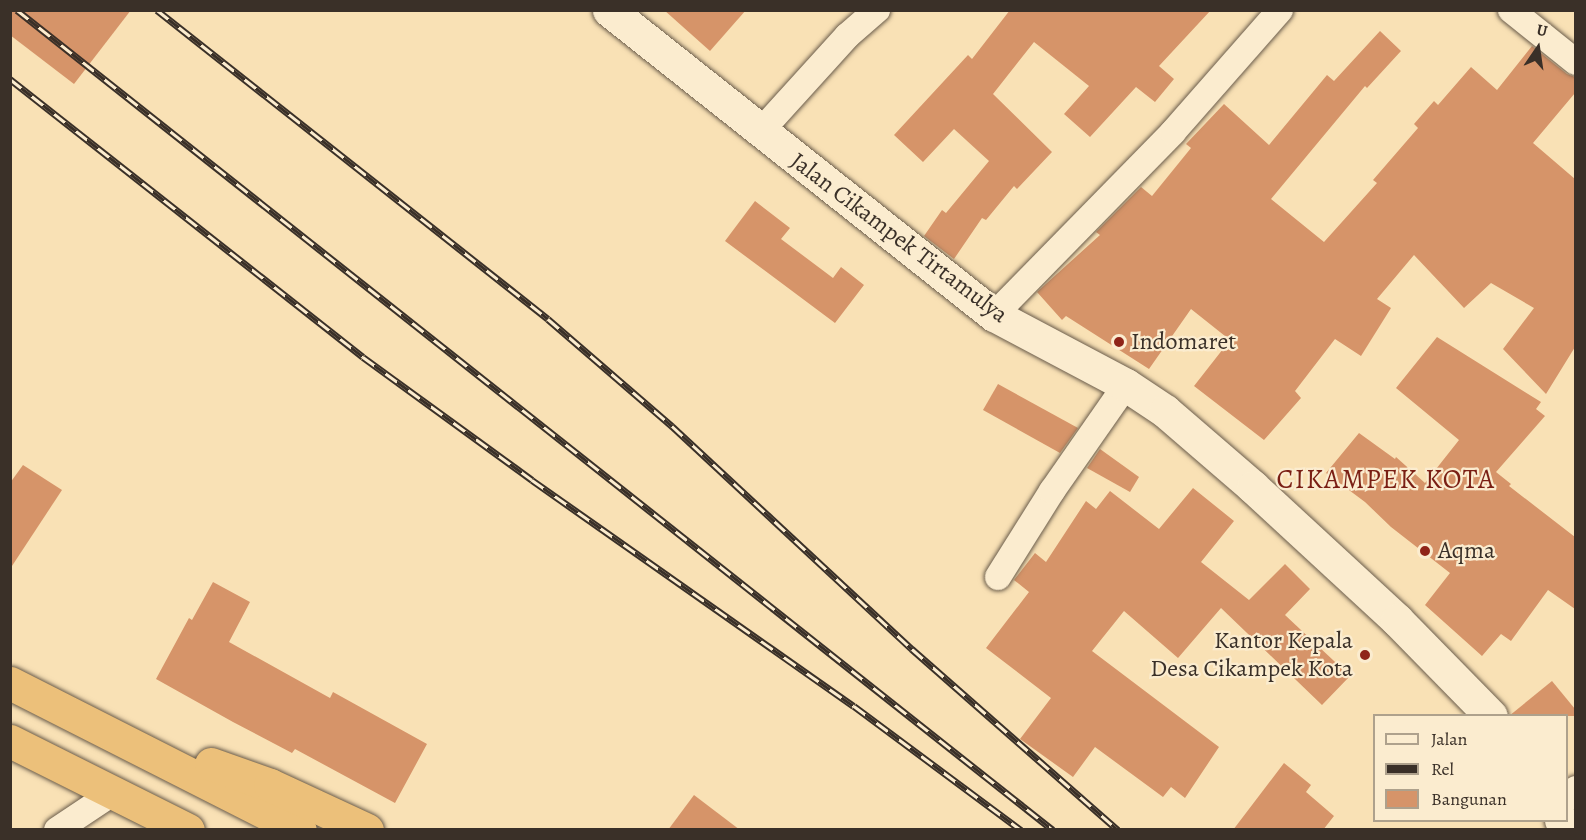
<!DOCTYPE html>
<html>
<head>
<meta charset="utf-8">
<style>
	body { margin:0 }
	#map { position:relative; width:1586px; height:840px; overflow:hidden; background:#f9e1b5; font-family:Alegreya,serif }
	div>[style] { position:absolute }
	.building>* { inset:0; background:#d69469 }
	.roads { filter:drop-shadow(0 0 2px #6a5c4b) drop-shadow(0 0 2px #6a5c4b) }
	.minor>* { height:26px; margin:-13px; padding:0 13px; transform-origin:13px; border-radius:13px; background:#fbeccf }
	.tertiary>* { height:33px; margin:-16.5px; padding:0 16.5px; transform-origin:16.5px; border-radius:16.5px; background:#fbeccf }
	.trunk>* { height:33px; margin:-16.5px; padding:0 16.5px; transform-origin:16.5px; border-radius:16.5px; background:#ecc07a }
	.rail>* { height:7px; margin-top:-3.5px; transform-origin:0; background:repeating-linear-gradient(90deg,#fbeccf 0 14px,#3a3028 0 28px); box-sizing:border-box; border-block:2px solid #3a3028 }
	.dots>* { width:16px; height:16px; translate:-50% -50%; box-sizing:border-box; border:3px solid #fbeccf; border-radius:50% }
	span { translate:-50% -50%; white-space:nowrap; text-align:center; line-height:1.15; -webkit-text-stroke:4.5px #fbeccf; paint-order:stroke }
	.street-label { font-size:24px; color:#3a3028 }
	.poi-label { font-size:24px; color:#3a3028 }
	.left { translate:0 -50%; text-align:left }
	.right { translate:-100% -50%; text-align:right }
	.quarter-label { font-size:27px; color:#7a1f14; letter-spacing:1.5px }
	.frame { position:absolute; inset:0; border:12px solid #3a3028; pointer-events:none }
	.legend { position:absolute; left:1373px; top:714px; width:195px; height:108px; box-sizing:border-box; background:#fbeccf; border:2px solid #aea18c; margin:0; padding:8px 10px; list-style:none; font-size:18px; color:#3a3028 }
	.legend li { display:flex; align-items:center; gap:12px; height:30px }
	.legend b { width:30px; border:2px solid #aea18c }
	.north { position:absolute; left:1508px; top:18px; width:60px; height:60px; -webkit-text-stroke:4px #fbeccf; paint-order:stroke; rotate:13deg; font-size:16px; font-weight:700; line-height:24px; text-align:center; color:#3a3028 }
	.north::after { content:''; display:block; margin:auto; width:21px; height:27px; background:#3a3028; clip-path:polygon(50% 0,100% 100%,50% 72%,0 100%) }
</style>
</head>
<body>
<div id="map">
	<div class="building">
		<div style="clip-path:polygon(10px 10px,131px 10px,74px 84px,10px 35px)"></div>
		<div style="clip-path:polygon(664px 10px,746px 10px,710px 51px)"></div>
		<div style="clip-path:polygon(1010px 10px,1211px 10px,1159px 66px,1174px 79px,1155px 102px,1136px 87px,1090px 137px,1064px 114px,1089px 86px,1034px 42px,993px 94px,1052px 152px,1017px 189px,1014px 186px,986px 220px,982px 218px,954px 259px,924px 236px,942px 210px,946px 213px,989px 161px,954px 129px,923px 162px,894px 135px,968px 55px,972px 59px)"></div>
		<div style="clip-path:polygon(1380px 31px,1401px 51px,1367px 88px,1365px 86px,1271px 199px,1324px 242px,1377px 183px,1373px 180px,1418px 128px,1414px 124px,1434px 101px,1438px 105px,1471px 67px,1497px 90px,1532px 46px,1567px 74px,1575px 77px,1575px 93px,1533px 143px,1575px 179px,1575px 347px,1546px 394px,1503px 349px,1534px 308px,1491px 283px,1464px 308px,1414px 255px,1377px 299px,1391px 308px,1361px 356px,1335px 339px,1295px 391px,1301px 398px,1264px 440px,1194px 386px,1230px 340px,1191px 309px,1149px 369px,1066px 316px,1062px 320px,1037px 292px,1100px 235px,1096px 232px,1141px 187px,1152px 196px,1191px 148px,1186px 144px,1224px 104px,1269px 145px,1327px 75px,1334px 81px)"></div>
		<div style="clip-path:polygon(755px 201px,790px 228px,781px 239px,833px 278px,841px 267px,864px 285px,835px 323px,725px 241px)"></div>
		<div style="clip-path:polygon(1437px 337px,1541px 402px,1536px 409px,1545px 416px,1496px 472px,1511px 484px,1509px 486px,1575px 537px,1575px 609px,1548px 590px,1511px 641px,1501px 634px,1482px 656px,1425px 605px,1450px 573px,1391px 527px,1365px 502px,1326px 473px,1359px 433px,1395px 459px,1396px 457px,1425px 483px,1459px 440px,1396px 388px)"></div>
		<div style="clip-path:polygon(998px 384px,1078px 428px,1060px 453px,983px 410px)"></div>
		<div style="clip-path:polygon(1100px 449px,1139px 477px,1130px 492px,1087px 468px)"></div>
		<div style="clip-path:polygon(23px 465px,62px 490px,10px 569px,10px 483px)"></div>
		<div style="clip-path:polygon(1193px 488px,1234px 521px,1201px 562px,1249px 600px,1285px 564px,1310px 589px,1285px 615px,1350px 676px,1322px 705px,1221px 608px,1178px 658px,1124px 611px,1092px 651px,1219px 747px,1185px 798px,1171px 787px,1163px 797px,1095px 747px,1073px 777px,1020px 739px,1051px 698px,986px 648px,1029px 592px,1014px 580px,1035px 553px,1046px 562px,1086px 501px,1096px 509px,1110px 491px,1159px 529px)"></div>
		<div style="clip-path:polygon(213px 582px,250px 602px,229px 642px,330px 698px,333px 692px,427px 744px,395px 803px,295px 749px,292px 753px,233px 722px,156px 679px,189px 618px,192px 620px)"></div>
		<div style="clip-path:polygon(1552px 681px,1575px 709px,1575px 716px,1509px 716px)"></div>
		<div style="clip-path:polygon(1284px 763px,1311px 785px,1306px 792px,1334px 816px,1323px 830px,1233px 830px)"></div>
		<div style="clip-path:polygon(694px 795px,740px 830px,668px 830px)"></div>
	</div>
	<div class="roads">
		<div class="minor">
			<div style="left:1511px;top:10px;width:83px;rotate:38.7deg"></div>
			<div style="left:760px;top:132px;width:130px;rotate:-47.8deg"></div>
			<div style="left:847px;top:36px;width:40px;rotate:-41deg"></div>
			<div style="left:994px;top:315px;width:256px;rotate:-45.6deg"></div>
			<div style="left:1173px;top:132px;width:162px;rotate:-48.7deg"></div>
			<div style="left:998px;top:577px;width:102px;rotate:-57.9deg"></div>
			<div style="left:1052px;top:491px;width:129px;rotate:-55.1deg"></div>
			<div style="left:1566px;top:799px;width:14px;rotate:-45deg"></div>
			<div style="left:57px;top:830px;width:69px;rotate:-33.7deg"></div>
		</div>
		<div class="tertiary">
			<div style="left:609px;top:10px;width:491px;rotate:38.4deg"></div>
			<div style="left:994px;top:315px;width:149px;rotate:27.9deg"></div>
			<div style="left:1126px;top:385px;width:47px;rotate:33.7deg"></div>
			<div style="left:1165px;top:411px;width:116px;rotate:40.8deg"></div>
			<div style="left:1253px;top:487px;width:196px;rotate:42.7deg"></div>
			<div style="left:1397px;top:620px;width:134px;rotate:45.6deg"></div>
			<div style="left:1561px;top:820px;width:11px;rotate:63deg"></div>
		</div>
		<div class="trunk">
			<div style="left:10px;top:683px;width:325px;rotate:26.9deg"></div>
			<div style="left:10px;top:741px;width:199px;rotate:26.6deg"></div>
			<div style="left:211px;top:764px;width:63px;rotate:19.6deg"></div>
			<div style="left:270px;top:785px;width:107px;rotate:24.9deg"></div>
		</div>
	</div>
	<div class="rail">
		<div style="left:17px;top:10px;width:1321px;rotate:38.36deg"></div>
		<div style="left:157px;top:10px;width:498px;rotate:38.3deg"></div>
		<div style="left:548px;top:319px;width:164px;rotate:40.8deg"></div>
		<div style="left:672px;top:426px;width:328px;rotate:42.9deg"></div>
		<div style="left:912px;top:649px;width:274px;rotate:41.3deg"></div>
		<div style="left:10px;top:79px;width:449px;rotate:38.2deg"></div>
		<div style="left:363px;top:357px;width:209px;rotate:36deg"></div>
		<div style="left:532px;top:480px;width:393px;rotate:35.1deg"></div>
		<div style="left:854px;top:706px;width:208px;rotate:36.6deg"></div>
	</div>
	<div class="dots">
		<div style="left:1119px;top:342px;background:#8f2418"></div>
		<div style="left:1425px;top:551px;background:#8f2418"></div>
		<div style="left:1365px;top:655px;background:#8f2418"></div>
	</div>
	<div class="street-label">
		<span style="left:899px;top:238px;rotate:37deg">Jalan Cikampek Tirtamulya</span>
	</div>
	<div class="poi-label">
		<span class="left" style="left:1131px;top:342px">Indomaret</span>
		<span class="left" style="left:1438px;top:551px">Aqma</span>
		<span class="right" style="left:1353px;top:655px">Kantor Kepala<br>Desa Cikampek Kota</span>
	</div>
	<div class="quarter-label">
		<span style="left:1386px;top:480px">CIKAMPEK KOTA</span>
	</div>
	<div class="frame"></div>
	<ul class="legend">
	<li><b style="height:8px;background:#fbeccf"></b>Jalan</li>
	<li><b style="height:8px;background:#3a3028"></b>Rel</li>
	<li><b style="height:16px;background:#d69469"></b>Bangunan</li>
	</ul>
	<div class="north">U</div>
</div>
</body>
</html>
